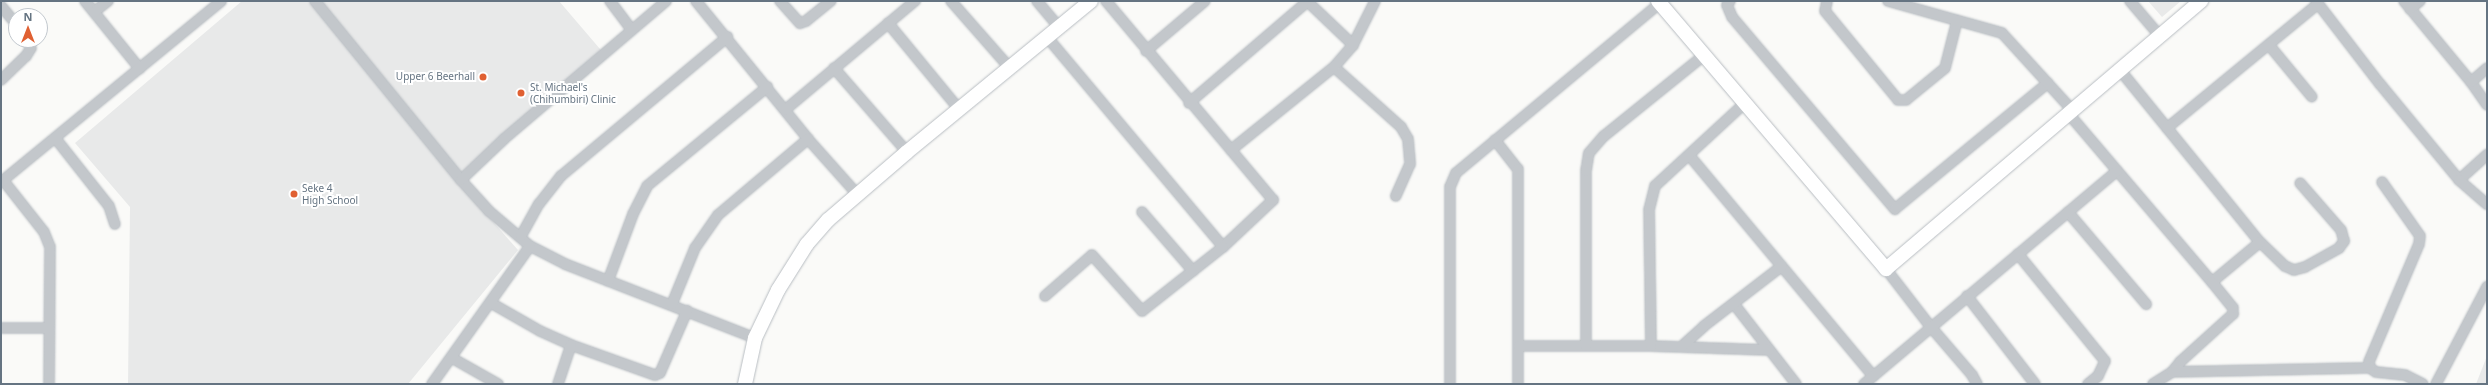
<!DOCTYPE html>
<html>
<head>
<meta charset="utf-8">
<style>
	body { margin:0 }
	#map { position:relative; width:2488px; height:385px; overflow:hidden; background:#fafaf8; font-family:"Noto Sans",sans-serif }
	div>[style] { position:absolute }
	.built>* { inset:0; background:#e8e9e9 }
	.roads { filter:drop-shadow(0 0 1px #b8bdc2) drop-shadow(0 0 1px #b8bdc2) }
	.street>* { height:10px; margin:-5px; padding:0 5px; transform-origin:5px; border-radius:5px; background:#c3c7cb }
	.secondary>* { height:14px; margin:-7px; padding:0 7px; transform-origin:7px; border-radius:7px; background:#fff }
	.dots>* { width:11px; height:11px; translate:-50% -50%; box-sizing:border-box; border:2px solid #fff; border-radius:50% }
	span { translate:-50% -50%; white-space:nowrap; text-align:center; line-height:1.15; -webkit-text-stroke:4px #fff; paint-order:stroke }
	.poi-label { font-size:10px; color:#657482 }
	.right { translate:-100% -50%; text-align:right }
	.left { translate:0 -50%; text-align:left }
	.frame { position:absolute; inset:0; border:2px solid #657482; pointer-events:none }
	.north { position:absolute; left:8px; top:8px; width:40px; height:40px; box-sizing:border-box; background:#fff; border:1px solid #c1c7cd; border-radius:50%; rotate:0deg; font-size:11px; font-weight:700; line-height:16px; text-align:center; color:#657482 }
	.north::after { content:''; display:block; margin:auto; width:14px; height:18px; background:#e06032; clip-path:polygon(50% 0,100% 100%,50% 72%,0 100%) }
</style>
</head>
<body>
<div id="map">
	<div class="built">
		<div style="clip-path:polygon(242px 1px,559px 1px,606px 56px,457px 181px,518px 250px,408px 384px,128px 384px,130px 207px,75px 143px)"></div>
		<div style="clip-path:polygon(2148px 1px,2181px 1px,2162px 17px)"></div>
		<div style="clip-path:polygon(2487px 356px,2487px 384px,2476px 384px)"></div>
	</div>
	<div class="roads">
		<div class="street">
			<div style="left:85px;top:1px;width:87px;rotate:51deg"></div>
			<div style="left:315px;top:1px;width:231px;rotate:50.8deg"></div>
			<div style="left:461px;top:180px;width:42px;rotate:47.9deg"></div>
			<div style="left:489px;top:211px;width:54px;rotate:40.5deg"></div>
			<div style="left:530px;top:246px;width:39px;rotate:27deg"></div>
			<div style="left:565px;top:264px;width:204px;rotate:21.3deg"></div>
			<div style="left:610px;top:1px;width:35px;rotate:53deg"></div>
			<div style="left:696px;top:1px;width:178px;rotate:50.9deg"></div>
			<div style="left:808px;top:139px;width:74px;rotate:48.3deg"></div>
			<div style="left:780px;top:1px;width:30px;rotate:48deg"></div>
			<div style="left:800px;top:23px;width:6px;rotate:-18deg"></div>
			<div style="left:806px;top:21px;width:32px;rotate:-39deg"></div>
			<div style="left:951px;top:1px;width:88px;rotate:48.7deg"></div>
			<div style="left:1037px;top:1px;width:34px;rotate:50deg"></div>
			<div style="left:1307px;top:1px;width:64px;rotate:43.7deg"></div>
			<div style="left:1730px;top:1px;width:5px;rotate:127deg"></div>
			<div style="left:1727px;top:5px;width:13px;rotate:67deg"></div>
			<div style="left:1732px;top:17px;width:252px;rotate:49.7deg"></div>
			<div style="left:1895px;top:209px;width:198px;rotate:-39.5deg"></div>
			<div style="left:1827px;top:1px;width:10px;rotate:101deg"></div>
			<div style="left:1825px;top:11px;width:115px;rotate:50.6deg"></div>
			<div style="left:1898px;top:100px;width:8px"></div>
			<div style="left:1906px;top:100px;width:50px;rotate:-39.4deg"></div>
			<div style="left:1945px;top:68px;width:49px;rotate:-75.7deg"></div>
			<div style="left:1888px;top:1px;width:118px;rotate:15.7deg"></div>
			<div style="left:2002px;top:33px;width:104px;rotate:47.7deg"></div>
			<div style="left:2130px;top:1px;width:45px;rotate:49.5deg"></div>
			<div style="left:2316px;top:1px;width:105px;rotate:52.4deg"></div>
			<div style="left:2380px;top:84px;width:124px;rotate:50.5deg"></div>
			<div style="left:2459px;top:180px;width:38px;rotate:-42deg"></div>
			<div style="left:2404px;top:1px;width:105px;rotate:50.4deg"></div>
			<div style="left:2471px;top:82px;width:28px;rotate:55deg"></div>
			<div style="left:1px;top:6px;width:23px;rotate:50deg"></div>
			<div style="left:2410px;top:9px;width:13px;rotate:-39deg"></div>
			<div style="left:94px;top:12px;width:18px;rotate:-38deg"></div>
			<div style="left:888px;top:23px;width:112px;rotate:50.5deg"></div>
			<div style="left:1047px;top:37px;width:274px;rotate:50deg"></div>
			<div style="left:1223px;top:247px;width:69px;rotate:-43.2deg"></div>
			<div style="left:1273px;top:200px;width:260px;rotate:-130deg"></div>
			<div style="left:2269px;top:45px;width:67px;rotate:50.4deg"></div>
			<div style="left:1146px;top:51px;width:77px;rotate:-40.3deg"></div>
			<div style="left:1334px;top:67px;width:90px;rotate:41.8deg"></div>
			<div style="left:1401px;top:127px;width:14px;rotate:60deg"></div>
			<div style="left:1408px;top:139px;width:25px;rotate:85deg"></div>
			<div style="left:1410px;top:164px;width:35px;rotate:114deg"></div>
			<div style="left:834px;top:68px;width:111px;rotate:49deg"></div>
			<div style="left:2120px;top:70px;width:222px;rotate:50.9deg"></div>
			<div style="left:2260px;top:242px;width:35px;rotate:44deg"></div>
			<div style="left:2285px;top:266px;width:10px;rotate:24deg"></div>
			<div style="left:2294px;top:270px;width:11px;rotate:-15deg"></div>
			<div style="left:2305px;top:267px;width:39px;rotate:-29deg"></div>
			<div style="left:2339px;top:248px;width:9px;rotate:-54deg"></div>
			<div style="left:2344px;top:241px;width:11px;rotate:-105deg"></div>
			<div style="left:2341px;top:230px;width:62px;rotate:-131.1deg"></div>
			<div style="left:1px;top:80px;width:35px;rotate:-44deg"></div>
			<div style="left:26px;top:56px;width:9px;rotate:-58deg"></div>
			<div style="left:31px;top:48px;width:9px;rotate:-111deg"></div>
			<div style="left:2471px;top:82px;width:21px;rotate:-41deg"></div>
			<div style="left:1189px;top:103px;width:155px;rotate:-40.6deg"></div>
			<div style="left:785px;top:110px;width:170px;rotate:-40deg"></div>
			<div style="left:2068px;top:113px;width:222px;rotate:49.6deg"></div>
			<div style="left:2212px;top:282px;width:62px;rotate:-39.8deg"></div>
			<div style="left:2167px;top:128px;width:195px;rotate:-39.4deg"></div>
			<div style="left:56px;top:139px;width:85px;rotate:51.7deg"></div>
			<div style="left:109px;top:206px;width:19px;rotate:72deg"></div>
			<div style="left:1495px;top:140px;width:37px;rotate:52deg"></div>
			<div style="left:1518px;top:169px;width:215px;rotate:90deg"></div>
			<div style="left:1231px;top:150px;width:132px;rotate:-38.9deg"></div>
			<div style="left:1334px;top:67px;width:29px;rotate:-49deg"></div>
			<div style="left:1353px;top:45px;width:49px;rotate:-63.4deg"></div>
			<div style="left:1689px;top:155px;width:288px;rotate:50.2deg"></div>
			<div style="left:3px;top:180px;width:66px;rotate:51.7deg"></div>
			<div style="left:44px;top:232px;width:16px;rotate:68deg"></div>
			<div style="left:50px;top:247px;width:137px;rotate:90.4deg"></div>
			<div style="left:461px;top:180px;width:59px;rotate:-43.6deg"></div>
			<div style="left:504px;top:139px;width:213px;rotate:-40.4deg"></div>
			<div style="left:2459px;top:180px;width:37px;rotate:41deg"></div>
			<div style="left:1px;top:182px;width:285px;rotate:-39.4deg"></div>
			<div style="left:2382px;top:182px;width:66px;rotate:54.9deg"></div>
			<div style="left:2420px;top:236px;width:8px;rotate:97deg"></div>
			<div style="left:2419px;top:244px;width:128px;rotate:113deg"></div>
			<div style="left:2369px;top:362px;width:6px;rotate:81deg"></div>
			<div style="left:2370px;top:368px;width:7px;rotate:34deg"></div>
			<div style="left:2376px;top:372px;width:29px;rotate:6deg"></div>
			<div style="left:2405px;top:375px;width:20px;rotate:27deg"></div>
			<div style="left:1142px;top:212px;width:78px;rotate:49.2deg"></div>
			<div style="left:2068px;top:212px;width:121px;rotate:49.7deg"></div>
			<div style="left:521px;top:236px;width:37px;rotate:-61deg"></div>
			<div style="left:539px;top:204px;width:36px;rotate:-52deg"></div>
			<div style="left:561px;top:176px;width:217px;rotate:-39.9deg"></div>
			<div style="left:2018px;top:254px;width:138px;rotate:50.9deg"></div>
			<div style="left:2105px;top:361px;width:17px;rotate:115deg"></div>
			<div style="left:2098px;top:376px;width:13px;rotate:141deg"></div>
			<div style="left:1886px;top:269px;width:72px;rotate:52.3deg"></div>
			<div style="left:1930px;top:326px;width:65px;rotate:49.4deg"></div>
			<div style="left:1972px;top:375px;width:10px;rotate:61deg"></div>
			<div style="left:608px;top:281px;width:72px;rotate:-69.5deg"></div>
			<div style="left:633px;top:214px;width:31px;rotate:-63deg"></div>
			<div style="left:647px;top:186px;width:156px;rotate:-39.5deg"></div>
			<div style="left:1045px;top:296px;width:62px;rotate:-41.1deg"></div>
			<div style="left:1092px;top:255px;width:75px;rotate:48.2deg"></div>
			<div style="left:1142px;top:311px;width:103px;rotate:-38.3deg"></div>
			<div style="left:1967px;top:296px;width:111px;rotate:52.3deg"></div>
			<div style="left:491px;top:303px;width:56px;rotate:29.7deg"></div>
			<div style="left:540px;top:331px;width:34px;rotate:24deg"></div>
			<div style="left:571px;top:345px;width:89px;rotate:19.7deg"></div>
			<div style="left:655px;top:375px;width:5px;rotate:-22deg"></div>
			<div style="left:660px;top:373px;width:68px;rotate:-66.5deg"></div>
			<div style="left:672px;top:304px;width:61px;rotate:-67.7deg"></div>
			<div style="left:695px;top:248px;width:40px;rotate:-55.1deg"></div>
			<div style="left:718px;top:215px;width:118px;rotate:-40.2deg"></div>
			<div style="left:1734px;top:304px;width:101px;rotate:52.2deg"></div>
			<div style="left:1px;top:328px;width:48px"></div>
			<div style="left:1519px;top:346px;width:132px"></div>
			<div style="left:1651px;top:346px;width:118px;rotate:1.9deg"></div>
			<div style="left:1586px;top:346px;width:175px;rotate:-90deg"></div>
			<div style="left:1586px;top:171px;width:18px;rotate:-81deg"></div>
			<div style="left:1589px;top:153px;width:23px;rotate:-49deg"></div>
			<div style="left:1604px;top:136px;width:127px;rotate:-38.9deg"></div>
			<div style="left:1651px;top:346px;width:136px;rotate:-90.8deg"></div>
			<div style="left:1649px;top:210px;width:25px;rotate:-76deg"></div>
			<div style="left:1655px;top:186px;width:121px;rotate:-42.7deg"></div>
			<div style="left:1681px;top:347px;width:31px;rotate:-42deg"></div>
			<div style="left:1704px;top:326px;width:98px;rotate:-37.6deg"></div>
			<div style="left:452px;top:358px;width:53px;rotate:29.5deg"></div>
			<div style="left:2172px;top:372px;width:13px;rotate:-51deg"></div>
			<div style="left:2180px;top:362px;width:72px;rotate:-42.2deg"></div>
			<div style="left:2233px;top:314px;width:6px;rotate:-90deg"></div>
			<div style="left:2233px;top:308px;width:33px;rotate:-129deg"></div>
			<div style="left:432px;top:384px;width:169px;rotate:-54.6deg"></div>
			<div style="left:558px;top:384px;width:41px;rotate:-71.6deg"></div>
			<div style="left:1450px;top:384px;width:197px;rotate:-90deg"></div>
			<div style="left:1450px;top:187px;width:15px;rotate:-67deg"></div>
			<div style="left:1456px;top:173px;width:266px;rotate:-39.8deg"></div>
			<div style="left:1864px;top:384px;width:331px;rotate:-40.1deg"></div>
			<div style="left:2153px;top:384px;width:22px;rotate:-32deg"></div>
			<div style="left:2172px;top:372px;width:198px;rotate:-1.2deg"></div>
			<div style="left:2436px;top:384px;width:110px;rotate:-62.3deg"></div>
		</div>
		<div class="secondary">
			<div style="left:1658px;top:1px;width:352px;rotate:49.6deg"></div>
			<div style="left:1886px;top:269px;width:414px;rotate:-40.4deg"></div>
			<div style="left:745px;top:384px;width:47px;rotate:-77.7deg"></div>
			<div style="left:755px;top:338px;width:53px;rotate:-64.4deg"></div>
			<div style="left:778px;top:290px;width:54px;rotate:-57.8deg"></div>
			<div style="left:807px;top:244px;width:32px;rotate:-49deg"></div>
			<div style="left:828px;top:220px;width:104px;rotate:-40.7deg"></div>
			<div style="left:907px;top:152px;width:238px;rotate:-39.4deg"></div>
		</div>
	</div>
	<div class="dots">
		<div style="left:483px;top:77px;background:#e06032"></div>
		<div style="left:521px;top:93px;background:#e06032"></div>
		<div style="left:294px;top:194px;background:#e06032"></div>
	</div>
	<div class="poi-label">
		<span class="right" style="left:475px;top:77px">Upper 6 Beerhall</span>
		<span class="left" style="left:530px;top:93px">St. Michael's<br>(Chihumbiri) Clinic</span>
		<span class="left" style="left:302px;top:194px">Seke 4<br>High School</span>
	</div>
	<div class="frame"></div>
	<div class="north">N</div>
</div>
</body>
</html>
